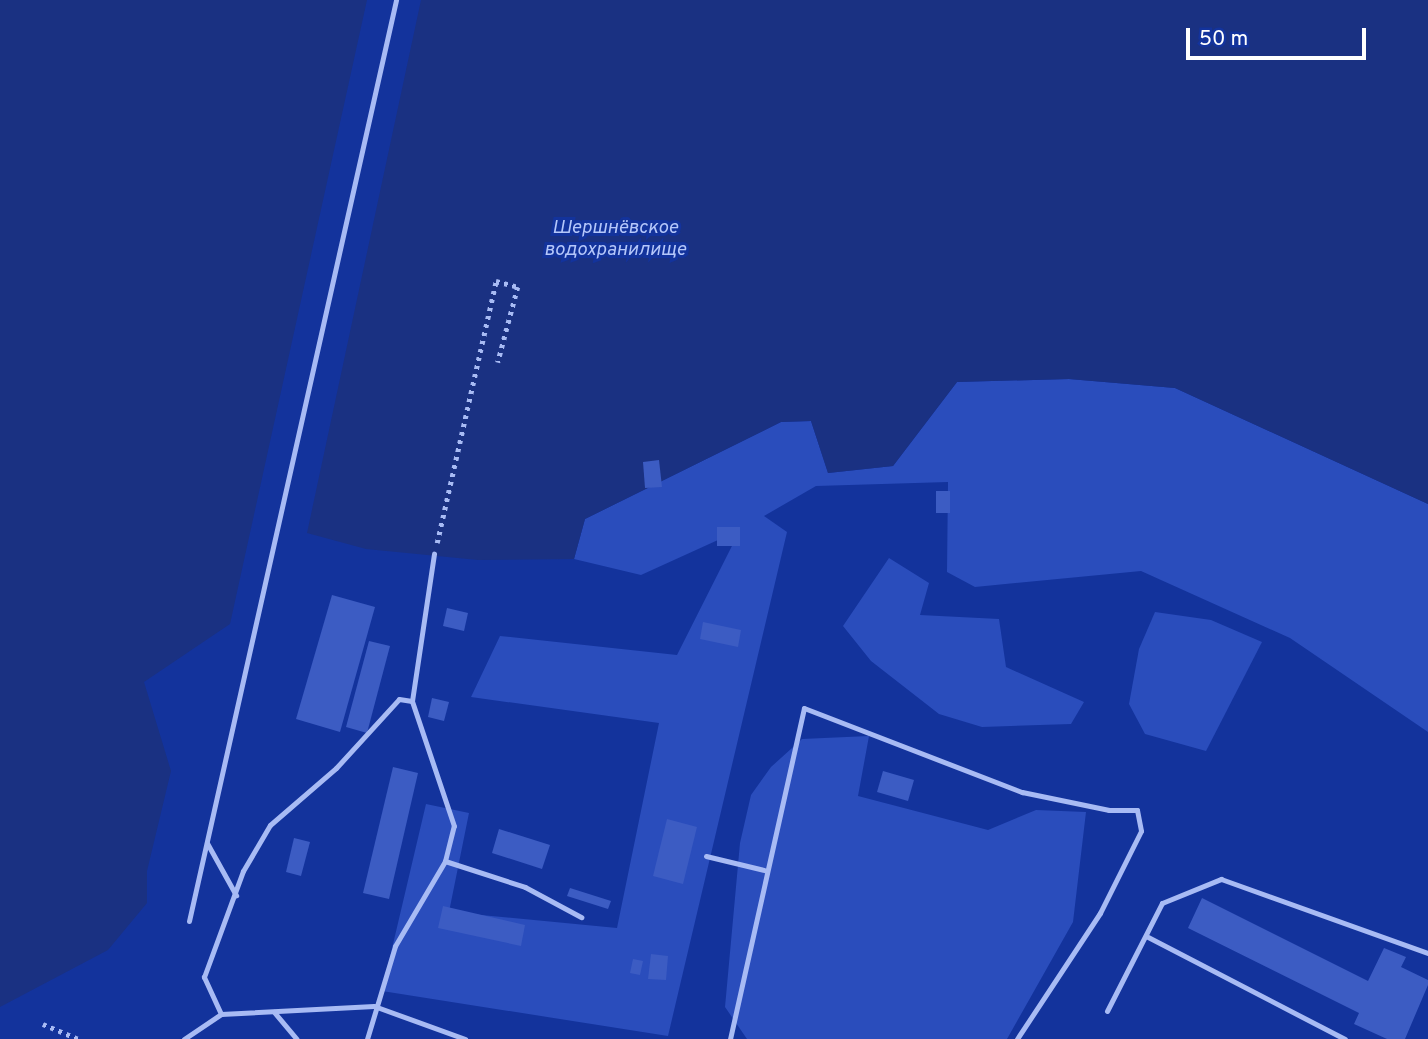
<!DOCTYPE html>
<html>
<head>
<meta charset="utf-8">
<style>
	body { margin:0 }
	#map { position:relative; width:1428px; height:1039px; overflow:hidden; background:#13339c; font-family:Overpass,sans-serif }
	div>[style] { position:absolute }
	.green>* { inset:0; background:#2a4dbc }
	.water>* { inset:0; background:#1a3182 }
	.building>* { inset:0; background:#3c5cc3 }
	.path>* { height:4.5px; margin-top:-2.25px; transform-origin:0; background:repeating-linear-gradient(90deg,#a8bbf4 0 3.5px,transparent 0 8.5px) }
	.service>* { height:5px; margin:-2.5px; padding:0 2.5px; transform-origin:2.5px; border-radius:2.5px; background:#a8bbf4 }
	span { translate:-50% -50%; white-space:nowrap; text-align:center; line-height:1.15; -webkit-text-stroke:6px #13339c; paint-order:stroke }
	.water-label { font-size:19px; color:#b5c7fa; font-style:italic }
	.scale { position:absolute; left:1186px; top:28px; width:180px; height:32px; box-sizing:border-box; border:4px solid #fff; border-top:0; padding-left:9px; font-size:21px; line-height:24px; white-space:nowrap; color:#fff; -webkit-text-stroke:5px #13339c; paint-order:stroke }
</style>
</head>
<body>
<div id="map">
	<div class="green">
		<div style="clip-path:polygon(1069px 379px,1175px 388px,1428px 504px,1428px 732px,1290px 638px,1141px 571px,975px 587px,947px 572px,948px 482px,816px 486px,764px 516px,787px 532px,668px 1036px,382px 991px,426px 804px,469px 813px,449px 912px,617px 928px,659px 723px,471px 697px,500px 636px,677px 655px,740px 530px,641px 575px,574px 559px,585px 519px,781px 422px,811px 421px,828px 473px,893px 466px,957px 382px)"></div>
		<div style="clip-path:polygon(889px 558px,929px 583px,920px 615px,999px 619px,1006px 667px,1084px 702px,1071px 724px,982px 727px,939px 714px,871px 661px,843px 626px)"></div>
		<div style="clip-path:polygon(1155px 612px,1211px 620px,1262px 642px,1206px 751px,1145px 734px,1129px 704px,1139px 649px)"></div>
		<div style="clip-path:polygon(869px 736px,858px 796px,988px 830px,1036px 810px,1086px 812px,1073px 922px,1007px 1039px,747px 1039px,725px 1007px,740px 843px,751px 795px,771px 767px,802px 739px)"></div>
	</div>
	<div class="water">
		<div style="clip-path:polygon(0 0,367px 0,230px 624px,144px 682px,171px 771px,147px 871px,147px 903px,108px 950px,0 1007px)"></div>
		<div style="clip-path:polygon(421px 0,1428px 0,1428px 504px,1175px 388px,1069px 379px,957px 382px,893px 466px,828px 473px,811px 421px,781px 422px,585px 519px,574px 559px,478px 560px,366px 549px,307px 533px)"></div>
	</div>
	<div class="building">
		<div style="clip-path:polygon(659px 460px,662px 487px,645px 488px,643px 462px)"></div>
		<div style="clip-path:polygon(936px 491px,950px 491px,950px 513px,936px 513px)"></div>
		<div style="clip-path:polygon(717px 527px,740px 527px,740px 546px,717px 546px)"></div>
		<div style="clip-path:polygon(332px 595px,375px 607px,340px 732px,296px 719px)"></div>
		<div style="clip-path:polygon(447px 608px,468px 613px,464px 631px,443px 626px)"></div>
		<div style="clip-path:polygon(703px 622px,741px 630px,738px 647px,700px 639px)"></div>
		<div style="clip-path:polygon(369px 641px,390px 646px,367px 733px,346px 727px)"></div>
		<div style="clip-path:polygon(432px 698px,449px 702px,444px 721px,428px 717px)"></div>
		<div style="clip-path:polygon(393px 767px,418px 773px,389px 899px,363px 893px)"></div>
		<div style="clip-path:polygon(883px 771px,914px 780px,908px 801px,877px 792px)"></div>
		<div style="clip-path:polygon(667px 819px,697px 827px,683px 884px,653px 876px)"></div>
		<div style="clip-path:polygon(499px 829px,550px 845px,542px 869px,492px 853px)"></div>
		<div style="clip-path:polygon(294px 838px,310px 842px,301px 876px,286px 872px)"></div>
		<div style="clip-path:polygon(570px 888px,611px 901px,608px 909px,567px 896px)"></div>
		<div style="clip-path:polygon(1202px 898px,1368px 981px,1384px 948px,1406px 957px,1401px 967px,1428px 980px,1428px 985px,1405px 1039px,1387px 1039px,1354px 1024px,1359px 1013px,1188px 928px)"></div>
		<div style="clip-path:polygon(443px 906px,525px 925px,521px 946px,438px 928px)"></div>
		<div style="clip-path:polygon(651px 954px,668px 956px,666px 980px,648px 979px)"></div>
		<div style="clip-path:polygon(633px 959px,643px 961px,640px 975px,630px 973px)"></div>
	</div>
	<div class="path">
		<div style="left:437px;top:543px;width:269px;rotate:-77.3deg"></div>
		<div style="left:496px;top:281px;width:23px;rotate:15deg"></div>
		<div style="left:518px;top:287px;width:78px;rotate:104.9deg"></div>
		<div style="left:43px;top:1024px;width:38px;rotate:23deg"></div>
	</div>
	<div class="service">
		<div style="left:207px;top:843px;width:60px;rotate:60.9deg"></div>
		<div style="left:706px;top:856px;width:60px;rotate:13.6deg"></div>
		<div style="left:445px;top:861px;width:84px;rotate:18deg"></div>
		<div style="left:525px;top:887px;width:64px;rotate:28.2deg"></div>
		<div style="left:189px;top:921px;width:944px;rotate:-77.33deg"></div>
		<div style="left:1146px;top:936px;width:224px;rotate:27.4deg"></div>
		<div style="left:1107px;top:1011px;width:121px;rotate:-63deg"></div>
		<div style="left:1162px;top:903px;width:64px;rotate:-22.1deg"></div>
		<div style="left:1221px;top:879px;width:220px;rotate:19.7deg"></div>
		<div style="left:274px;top:1012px;width:35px;rotate:50deg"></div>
		<div style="left:221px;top:1014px;width:41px;rotate:-114.7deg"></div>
		<div style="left:204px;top:977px;width:113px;rotate:-69.8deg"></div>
		<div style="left:243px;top:871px;width:53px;rotate:-59.6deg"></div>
		<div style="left:270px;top:825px;width:87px;rotate:-40.8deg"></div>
		<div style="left:336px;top:768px;width:93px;rotate:-47.6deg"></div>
		<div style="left:399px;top:699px;width:13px;rotate:9deg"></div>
		<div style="left:184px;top:1039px;width:45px;rotate:-34deg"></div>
		<div style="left:221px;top:1014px;width:153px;rotate:-3deg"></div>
		<div style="left:374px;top:1006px;width:97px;rotate:19.9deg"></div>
		<div style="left:367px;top:1039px;width:97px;rotate:-73.2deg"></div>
		<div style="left:395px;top:946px;width:99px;rotate:-59.5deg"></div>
		<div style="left:445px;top:861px;width:36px;rotate:-76deg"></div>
		<div style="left:454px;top:826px;width:132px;rotate:-108.6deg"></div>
		<div style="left:412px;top:701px;width:149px;rotate:-81.5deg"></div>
		<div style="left:730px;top:1039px;width:339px;rotate:-77.4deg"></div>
		<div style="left:804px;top:708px;width:234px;rotate:21.1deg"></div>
		<div style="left:1022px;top:792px;width:89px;rotate:11.7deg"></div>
		<div style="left:1109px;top:810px;width:28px"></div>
		<div style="left:1137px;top:810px;width:21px;rotate:79deg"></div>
		<div style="left:1141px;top:831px;width:92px;rotate:116.6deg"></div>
		<div style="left:1100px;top:913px;width:151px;rotate:123.4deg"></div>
	</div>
	<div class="water-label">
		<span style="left:615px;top:240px">Шершнёвское<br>водохранилище</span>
	</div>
	<div class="scale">50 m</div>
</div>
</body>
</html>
